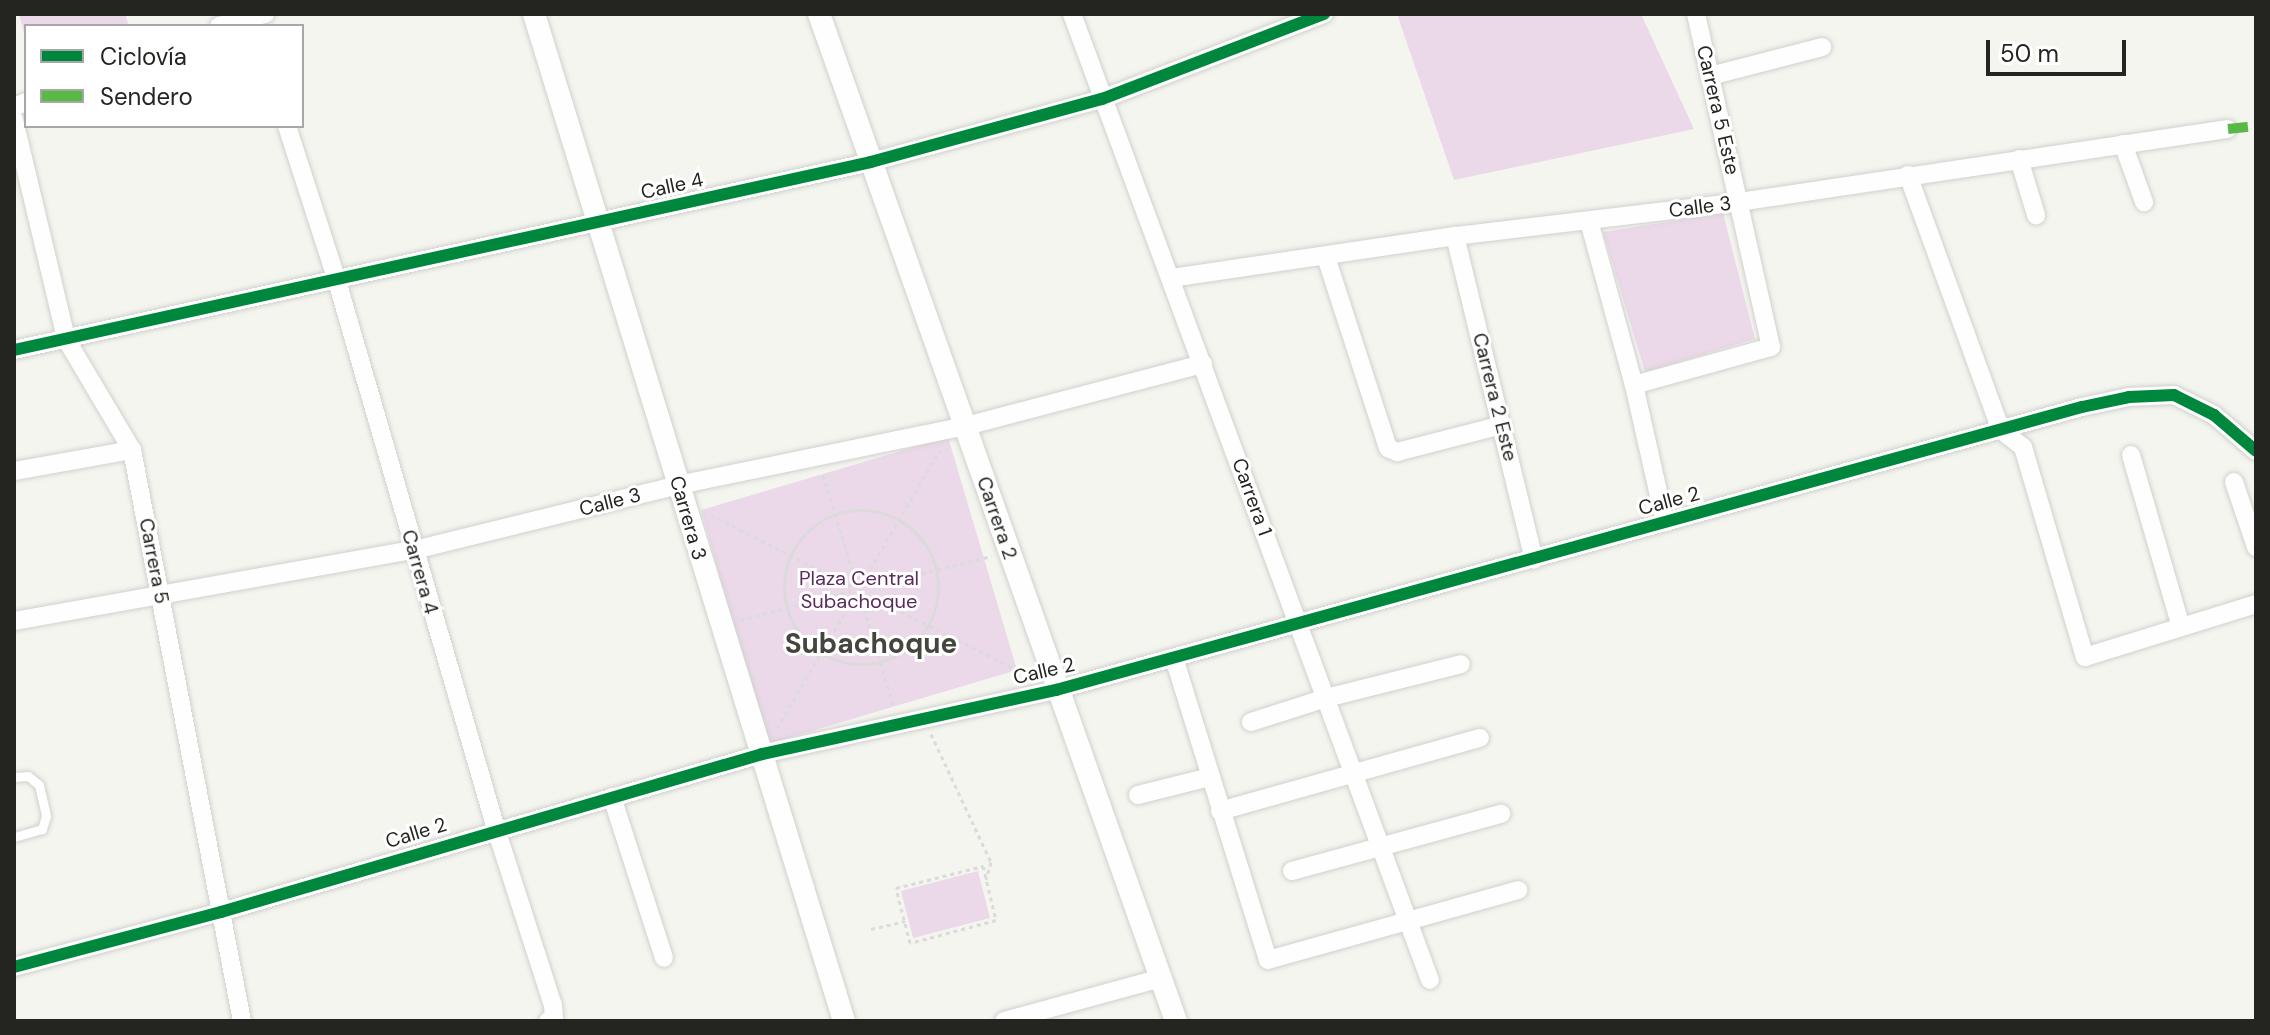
<!DOCTYPE html>
<html>
<head>
<meta charset="utf-8">
<style>
	body { margin:0 }
	#map { position:relative; width:2270px; height:1035px; overflow:hidden; background:#f4f5ef; font-family:"DM Sans",sans-serif }
	div>[style] { position:absolute }
	.green>* { inset:0; background:#ebd9e9 }
	.path>* { height:3px; margin-top:-1.5px; transform-origin:0; background:repeating-linear-gradient(90deg,#dadbda 0 4px,transparent 0 8px) }
	.path>.ring { margin:-1.5px; padding:0; box-sizing:content-box; background:none; border:3px solid #dadbda; border-radius:50% }
	.roads { filter:drop-shadow(0 0 2px #d0d1cd) drop-shadow(0 0 2px #d0d1cd) }
	.service>* { height:9px; margin:-4.5px; padding:0 4.5px; transform-origin:4.5px; border-radius:4.5px; background:#fdfefd }
	.minor>* { height:18px; margin:-9px; padding:0 9px; transform-origin:9px; border-radius:9px; background:#fdfefd }
	.tertiary>* { height:22px; margin:-11px; padding:0 11px; transform-origin:11px; border-radius:11px; background:#fdfefd }
	.quiet>* { height:10px; margin-top:-5px; transform-origin:0; background:repeating-linear-gradient(90deg,#58b947 0 20px,transparent 0 30px) }
	.cycleway>* { height:12px; margin:-6px; padding:0 6px; transform-origin:6px; border-radius:6px; background:#00873e }
	span { translate:-50% -50%; white-space:nowrap; text-align:center; line-height:1.15; -webkit-text-stroke:6px #fff; paint-order:stroke }
	.street-label { font-size:20px; color:#242521 }
	.park-label { font-size:20px; color:#592a5b }
	.district-label { font-size:28px; color:#44463e; font-weight:700 }
	.frame { position:absolute; inset:0; border:16px solid #242521; pointer-events:none }
	.legend { position:absolute; left:24px; top:24px; width:280px; height:104px; box-sizing:border-box; background:#fff; border:2px solid #a7a8a6; margin:0; padding:10px 14px; list-style:none; font-size:24px; color:#242521 }
	.legend li { display:flex; align-items:center; gap:16px; height:40px }
	.legend b { width:40px; border:2px solid #a7a8a6 }
	.scale { position:absolute; left:1986px; top:40px; width:140px; height:36px; box-sizing:border-box; border:4px solid #242521; border-top:0; padding-left:10px; font-size:24px; line-height:28px; white-space:nowrap; color:#242521; -webkit-text-stroke:6px #fff; paint-order:stroke }
</style>
</head>
<body>
<div id="map">
	<div class="green">
		<div style="clip-path:polygon(19px 14px,125px 14px,129px 26px,26px 26px,26px 41px)"></div>
		<div style="clip-path:polygon(1397px 14px,1641px 14px,1694px 129px,1454px 180px)"></div>
		<div style="clip-path:polygon(1723px 213px,1755px 339px,1645px 372px,1603px 232px)"></div>
		<div style="clip-path:polygon(948px 437px,1017px 670px,768px 744px,701px 510px)"></div>
		<div style="clip-path:polygon(978px 871px,990px 918px,913px 938px,901px 891px)"></div>
	</div>
	<div class="path">
		<div style="left:823px;top:475px;width:109px;rotate:72.9deg"></div>
		<div class="ring" style="left:784px;top:510px;width:151px;height:151px"></div>
		<div style="left:711px;top:515px;width:157px;rotate:26.9deg"></div>
		<div style="left:866px;top:576px;width:146px;rotate:-59.6deg"></div>
		<div style="left:875px;top:585px;width:120px;rotate:-14deg"></div>
		<div style="left:872px;top:597px;width:178px;rotate:26.7deg"></div>
		<div style="left:862px;top:601px;width:112px;rotate:73.3deg"></div>
		<div style="left:740px;top:620px;width:115px;rotate:-14.6deg"></div>
		<div style="left:777px;top:728px;width:152px;rotate:-59.6deg"></div>
		<div style="left:931px;top:734px;width:141px;rotate:64.9deg"></div>
		<div style="left:991px;top:862px;width:18px;rotate:106deg"></div>
		<div style="left:983px;top:866px;width:56px;rotate:76.5deg"></div>
		<div style="left:996px;top:920px;width:89px;rotate:165deg"></div>
		<div style="left:910px;top:943px;width:57px;rotate:-104.3deg"></div>
		<div style="left:896px;top:888px;width:90px;rotate:-14.2deg"></div>
		<div style="left:871px;top:929px;width:35px;rotate:-13deg"></div>
	</div>
	<div class="roads">
		<div class="service">
			<div style="left:14px;top:777px;width:14px;rotate:-4deg"></div>
			<div style="left:28px;top:776px;width:14px;rotate:39deg"></div>
			<div style="left:39px;top:785px;width:32px;rotate:77deg"></div>
			<div style="left:46px;top:816px;width:14px;rotate:107deg"></div>
			<div style="left:42px;top:829px;width:29px;rotate:164deg"></div>
		</div>
		<div class="minor">
			<div style="left:1072px;top:14px;width:1030px;rotate:69.67deg"></div>
			<div style="left:219px;top:26px;width:48px;rotate:-14.6deg"></div>
			<div style="left:1710px;top:76px;width:116px;rotate:-14.5deg"></div>
			<div style="left:14px;top:107px;width:13px;rotate:-23deg"></div>
			<div style="left:14px;top:120px;width:225px;rotate:76.6deg"></div>
			<div style="left:66px;top:339px;width:129px;rotate:59.3deg"></div>
			<div style="left:132px;top:450px;width:581px;rotate:79.1deg"></div>
			<div style="left:287px;top:126px;width:163px;rotate:72.1deg"></div>
			<div style="left:337px;top:281px;width:571px;rotate:73.82deg"></div>
			<div style="left:496px;top:829px;width:185px;rotate:72.1deg"></div>
			<div style="left:553px;top:1005px;width:12px;rotate:85deg"></div>
			<div style="left:554px;top:1017px;width:7px;rotate:146deg"></div>
			<div style="left:2123px;top:144px;width:62px;rotate:70.1deg"></div>
			<div style="left:2019px;top:159px;width:59px;rotate:73.1deg"></div>
			<div style="left:1908px;top:175px;width:271px;rotate:70deg"></div>
			<div style="left:2001px;top:430px;width:28px;rotate:38deg"></div>
			<div style="left:2023px;top:447px;width:219px;rotate:73.6deg"></div>
			<div style="left:2085px;top:657px;width:179px;rotate:-17.2deg"></div>
			<div style="left:1589px;top:221px;width:170px;rotate:74.7deg"></div>
			<div style="left:1634px;top:385px;width:141px;rotate:77.3deg"></div>
			<div style="left:1455px;top:236px;width:333px;rotate:76.3deg"></div>
			<div style="left:1326px;top:257px;width:201px;rotate:72deg"></div>
			<div style="left:1388px;top:448px;width:10px;rotate:24deg"></div>
			<div style="left:1397px;top:452px;width:108px;rotate:-14.4deg"></div>
			<div style="left:1171px;top:278px;width:287px;rotate:-8.4deg"></div>
			<div style="left:1455px;top:236px;width:286px;rotate:-6.8deg"></div>
			<div style="left:1739px;top:202px;width:494px;rotate:-8.5deg"></div>
			<div style="left:14px;top:350px;width:877px;rotate:-12.37deg"></div>
			<div style="left:871px;top:162px;width:239px;rotate:-15.3deg"></div>
			<div style="left:1102px;top:99px;width:238px;rotate:-21deg"></div>
			<div style="left:1634px;top:385px;width:142px;rotate:-15.5deg"></div>
			<div style="left:1771px;top:347px;width:341px;rotate:-102.7deg"></div>
			<div style="left:2131px;top:455px;width:179px;rotate:73.8deg"></div>
			<div style="left:14px;top:471px;width:120px;rotate:-10.1deg"></div>
			<div style="left:2234px;top:482px;width:69px;rotate:71.3deg"></div>
			<div style="left:14px;top:621px;width:406px;rotate:-10.1deg"></div>
			<div style="left:414px;top:550px;width:272px;rotate:-13.8deg"></div>
			<div style="left:678px;top:485px;width:294px;rotate:-11.6deg"></div>
			<div style="left:966px;top:426px;width:245px;rotate:-14.7deg"></div>
			<div style="left:1174px;top:658px;width:316px;rotate:72.7deg"></div>
			<div style="left:1268px;top:960px;width:260px;rotate:-15.6deg"></div>
			<div style="left:1251px;top:722px;width:79px;rotate:-17.7deg"></div>
			<div style="left:1326px;top:698px;width:139px;rotate:-14.1deg"></div>
			<div style="left:1138px;top:795px;width:74px;rotate:-14deg"></div>
			<div style="left:612px;top:797px;width:169px;rotate:72.1deg"></div>
			<div style="left:1220px;top:811px;width:270px;rotate:-15.7deg"></div>
			<div style="left:1292px;top:871px;width:217px;rotate:-15.3deg"></div>
			<div style="left:14px;top:967px;width:214px;rotate:-14.9deg"></div>
			<div style="left:221px;top:912px;width:564px;rotate:-16.28deg"></div>
			<div style="left:762px;top:754px;width:301px;rotate:-12.3deg"></div>
			<div style="left:1056px;top:690px;width:1064px;rotate:-15.42deg"></div>
			<div style="left:2082px;top:407px;width:48px;rotate:-12deg"></div>
			<div style="left:2129px;top:397px;width:45px;rotate:-2.5deg"></div>
			<div style="left:2174px;top:395px;width:45px;rotate:26.6deg"></div>
			<div style="left:2214px;top:415px;width:55px;rotate:40.6deg"></div>
			<div style="left:1004px;top:1021px;width:163px;rotate:-15.3deg"></div>
		</div>
		<div class="tertiary">
			<div style="left:534px;top:14px;width:1054px;rotate:72.89deg"></div>
			<div style="left:819px;top:14px;width:1068px;rotate:70.48deg"></div>
		</div>
	</div>
	<div class="quiet">
		<div style="left:2228px;top:129px;width:28px;rotate:-6deg"></div>
	</div>
	<div class="cycleway">
		<div style="left:14px;top:350px;width:877px;rotate:-12.37deg"></div>
		<div style="left:871px;top:162px;width:239px;rotate:-15.3deg"></div>
		<div style="left:1102px;top:99px;width:238px;rotate:-21deg"></div>
		<div style="left:14px;top:967px;width:214px;rotate:-14.9deg"></div>
		<div style="left:221px;top:912px;width:564px;rotate:-16.28deg"></div>
		<div style="left:762px;top:754px;width:301px;rotate:-12.3deg"></div>
		<div style="left:1056px;top:690px;width:1064px;rotate:-15.42deg"></div>
		<div style="left:2082px;top:407px;width:48px;rotate:-12deg"></div>
		<div style="left:2129px;top:397px;width:45px;rotate:-2.5deg"></div>
		<div style="left:2174px;top:395px;width:45px;rotate:26.6deg"></div>
		<div style="left:2214px;top:415px;width:55px;rotate:40.6deg"></div>
	</div>
	<div class="street-label">
		<span style="left:1718px;top:110px;rotate:77deg">Carrera 5 Este</span>
		<span style="left:672px;top:186px;rotate:-12deg">Calle 4</span>
		<span style="left:1700px;top:207px;rotate:-7deg">Calle 3</span>
		<span style="left:1495px;top:397px;rotate:76deg">Carrera 2 Este</span>
		<span style="left:1252px;top:497px;rotate:70deg">Carrera 1</span>
		<span style="left:1669px;top:501px;rotate:-15deg">Calle 2</span>
		<span style="left:610px;top:502px;rotate:-14deg">Calle 3</span>
		<span style="left:688px;top:518px;rotate:74deg">Carrera 3</span>
		<span style="left:997px;top:518px;rotate:71deg">Carrera 2</span>
		<span style="left:154px;top:561px;rotate:79deg">Carrera 5</span>
		<span style="left:420px;top:572px;rotate:74deg">Carrera 4</span>
		<span style="left:1044px;top:671px;rotate:-13deg">Calle 2</span>
		<span style="left:416px;top:833px;rotate:-17deg">Calle 2</span>
	</div>
	<div class="park-label">
		<span style="left:859px;top:590px">Plaza Central<br>Subachoque</span>
	</div>
	<div class="district-label">
		<span style="left:871px;top:644px">Subachoque</span>
	</div>
	<div class="frame"></div>
	<ul class="legend">
	<li><b style="height:10px;background:#00873e"></b>Ciclovía</li>
	<li><b style="height:10px;background:#58b947"></b>Sendero</li>
	</ul>
	<div class="scale">50 m</div>
</div>
</body>
</html>
